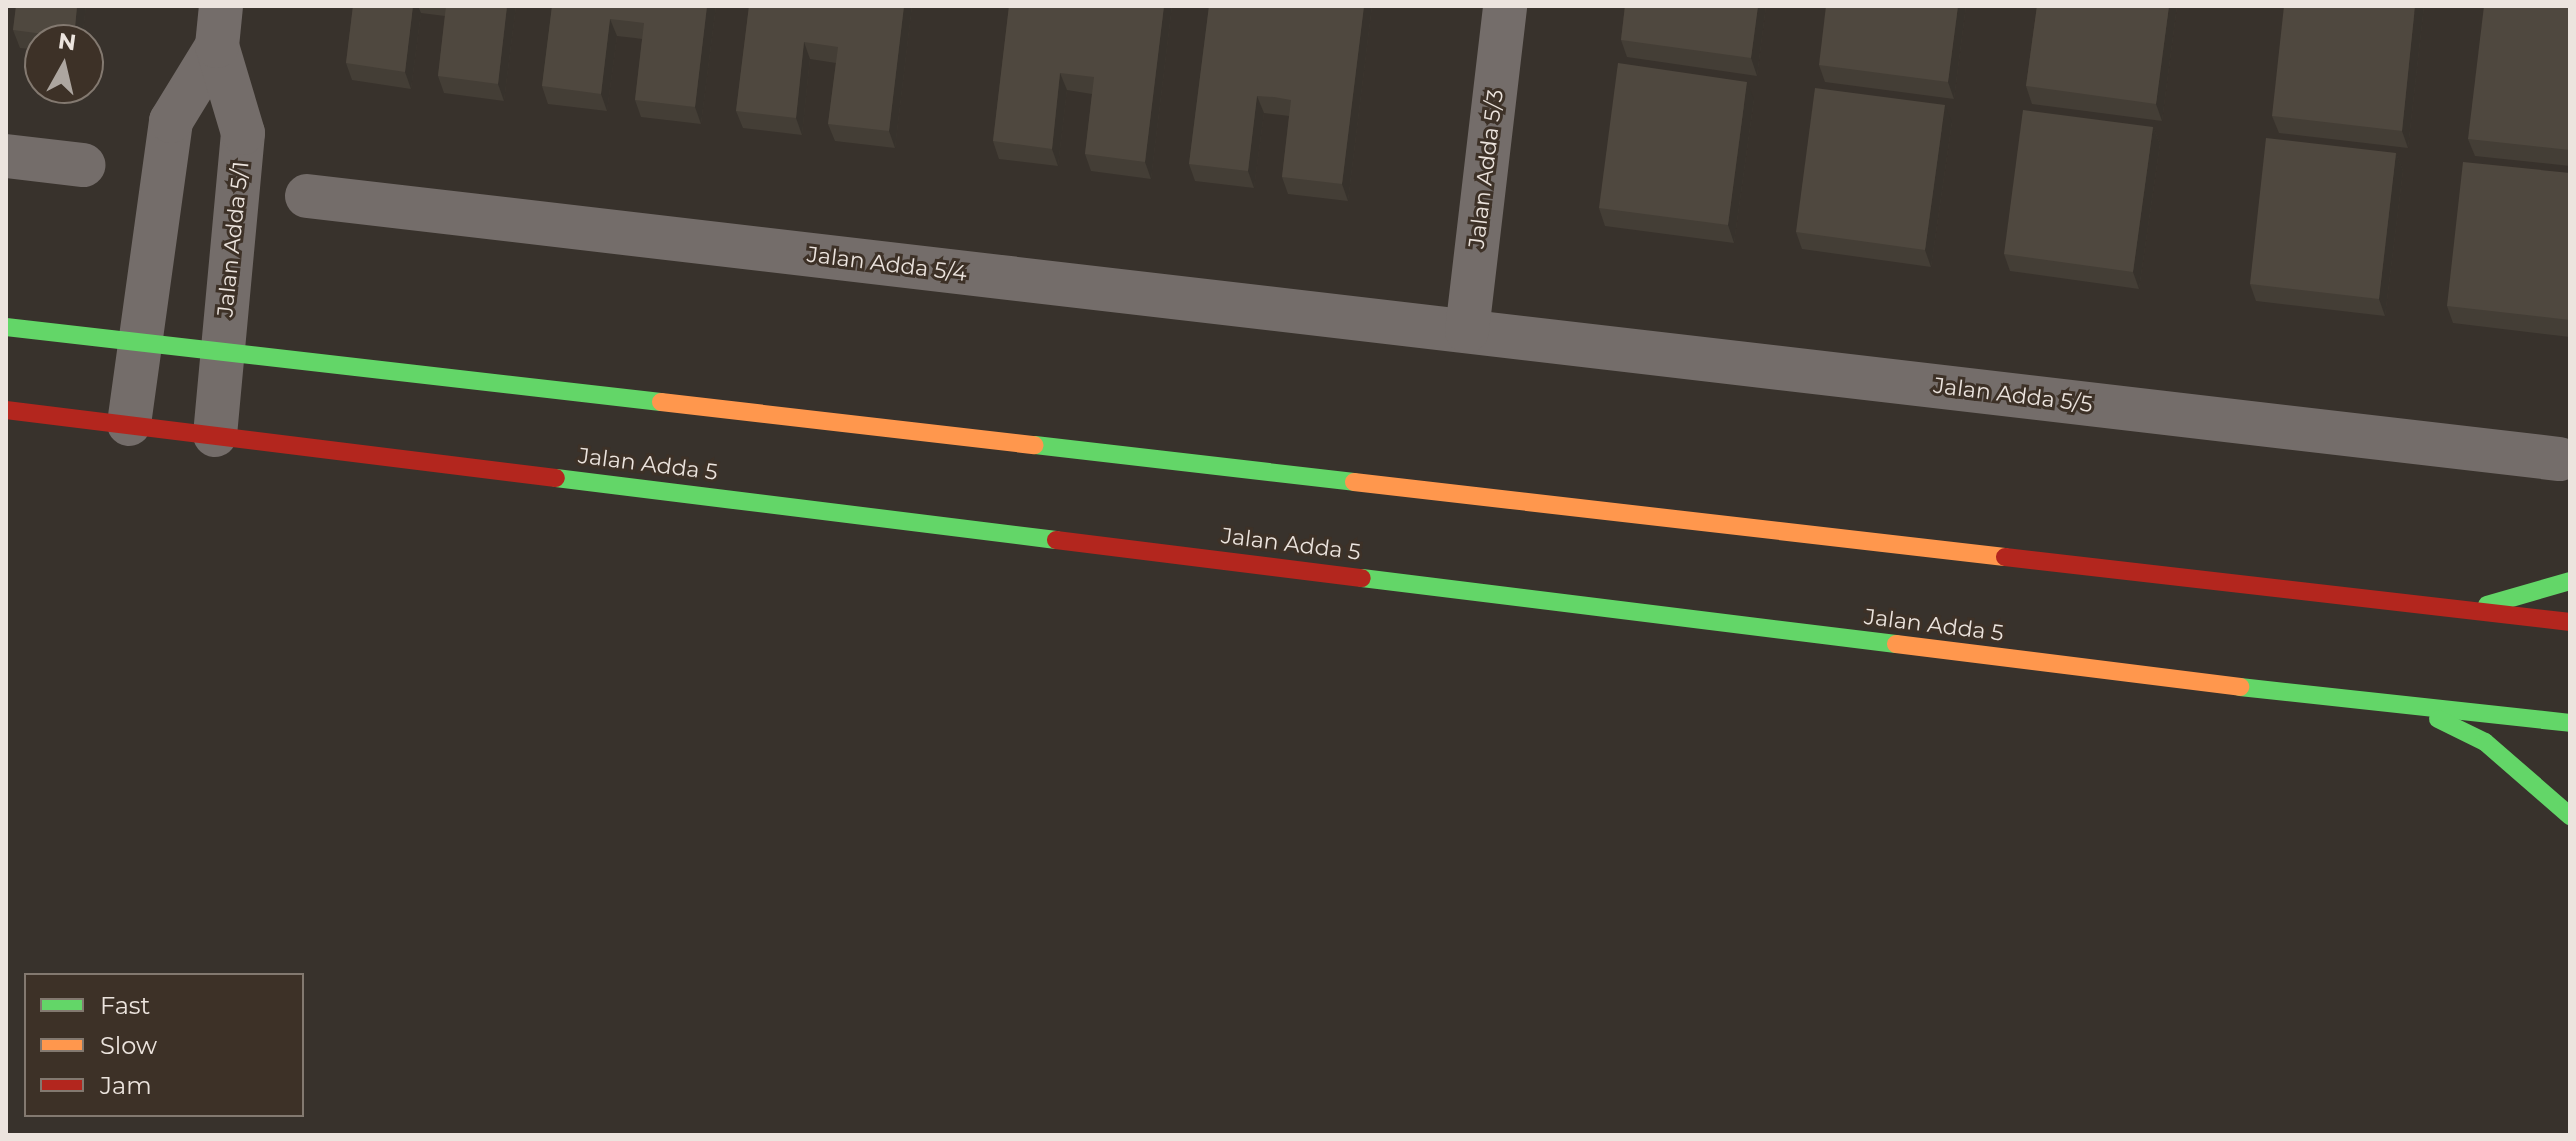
<!DOCTYPE html>
<html>
<head>
<meta charset="utf-8">
<style>
	body { margin:0 }
	#map { position:relative; width:2576px; height:1141px; overflow:hidden; background:#38322c; font-family:Montserrat,sans-serif }
	div>[style] { position:absolute }
	.street>* { height:44px; margin:-22px; padding:0 22px; transform-origin:22px; border-radius:22px; background:#746d6a }
	.fast>* { height:18px; margin:-9px; padding:0 9px; transform-origin:9px; border-radius:9px; background:#63d668 }
	.slow>* { height:18px; margin:-9px; padding:0 9px; transform-origin:9px; border-radius:9px; background:#ff974d }
	.jam>* { height:18px; margin:-9px; padding:0 9px; transform-origin:9px; border-radius:9px; background:#b3261e }
	.wall>* { inset:0; background:#443e36 }
	.shaded-wall>* { inset:0; background:#37322c }
	.building>* { inset:0; background:#4f483f }
	span { translate:-50% -50%; white-space:nowrap; text-align:center; line-height:1.15; -webkit-text-stroke:6px #3d3127; paint-order:stroke }
	.street-label { font-size:22px; color:#ece4de }
	.frame { position:absolute; inset:0; border:8px solid #ece4de; pointer-events:none }
	.legend { position:absolute; left:24px; top:973px; width:280px; height:144px; box-sizing:border-box; background:#3d3127; border:2px solid #837970; margin:0; padding:10px 14px; list-style:none; font-size:24px; color:#ece4de }
	.legend li { display:flex; align-items:center; gap:16px; height:40px }
	.legend b { width:40px; border:2px solid #837970 }
	.north { position:absolute; left:24px; top:24px; width:80px; height:80px; box-sizing:border-box; background:#3d3127; border:2px solid #837970; border-radius:50%; rotate:8deg; font-size:22px; font-weight:700; line-height:32px; text-align:center; color:#ece4de }
	.north::after { content:''; display:block; margin:auto; width:28px; height:36px; background:#ada6a0; clip-path:polygon(50% 0,100% 100%,50% 72%,0 100%) }
</style>
</head>
<body>
<div id="map">
	<div class="street">
		<div style="left:6px;top:156px;width:78px;rotate:6.7deg"></div>
		<div style="left:307px;top:196px;width:2268px;rotate:6.66deg"></div>
		<div style="left:1467px;top:331px;width:327px;rotate:-83.3deg"></div>
		<div style="left:129px;top:424px;width:306px;rotate:-82.1deg"></div>
		<div style="left:171px;top:121px;width:88px;rotate:-58.5deg"></div>
		<div style="left:215px;top:435px;width:303px;rotate:-84.7deg"></div>
		<div style="left:243px;top:133px;width:91px;rotate:-106.6deg"></div>
		<div style="left:217px;top:46px;width:40px;rotate:-84.3deg"></div>
	</div>
	<div class="fast">
		<div style="left:6px;top:327px;width:659px;rotate:6.53deg"></div>
		<div style="left:1035px;top:445px;width:321px;rotate:6.6deg"></div>
		<div style="left:556px;top:478px;width:504px;rotate:7.07deg"></div>
		<div style="left:1362px;top:578px;width:538px;rotate:7.05deg"></div>
		<div style="left:2487px;top:605px;width:86px;rotate:-16.1deg"></div>
		<div style="left:2240px;top:687px;width:332px;rotate:6.2deg"></div>
		<div style="left:2438px;top:719px;width:52px;rotate:26.1deg"></div>
		<div style="left:2485px;top:742px;width:113px;rotate:41deg"></div>
	</div>
	<div class="slow">
		<div style="left:661px;top:402px;width:376px;rotate:6.6deg"></div>
		<div style="left:1354px;top:482px;width:655px;rotate:6.57deg"></div>
		<div style="left:1896px;top:644px;width:347px;rotate:7.1deg"></div>
	</div>
	<div class="jam">
		<div style="left:6px;top:410px;width:554px;rotate:7.05deg"></div>
		<div style="left:1056px;top:540px;width:308px;rotate:7.1deg"></div>
		<div style="left:2005px;top:557px;width:569px;rotate:6.56deg"></div>
	</div>
	<div class="wall">
		<div style="clip-path:polygon(16px 6px,86px 6px,82px 40px,40px 40px,40px 50px,20px 48px,13px 30px)"></div>
		<div style="clip-path:polygon(353px 6px,516px 6px,504px 101px,444px 93px,438px 76px,445px 16px,421px 13px,411px 89px,352px 80px,346px 63px)"></div>
		<div style="clip-path:polygon(552px 6px,716px 6px,701px 124px,641px 117px,635px 100px,642px 39px,635px 38px,617px 36px,607px 111px,548px 104px,542px 86px)"></div>
		<div style="clip-path:polygon(749px 6px,912px 6px,895px 148px,835px 141px,828px 124px,836px 63px,810px 59px,802px 135px,743px 128px,736px 111px)"></div>
		<div style="clip-path:polygon(1009px 6px,1172px 6px,1151px 179px,1091px 171px,1085px 154px,1092px 94px,1067px 90px,1058px 166px,999px 159px,993px 141px)"></div>
		<div style="clip-path:polygon(1209px 6px,1372px 6px,1348px 201px,1288px 194px,1282px 177px,1289px 116px,1281px 115px,1264px 113px,1254px 188px,1195px 181px,1189px 164px)"></div>
		<div style="clip-path:polygon(1625px 6px,1766px 6px,1757px 76px,1627px 57px,1621px 40px)"></div>
		<div style="clip-path:polygon(1966px 6px,1954px 99px,1825px 82px,1819px 65px)"></div>
		<div style="clip-path:polygon(2037px 6px,2177px 6px,2162px 121px,2032px 104px,2026px 86px)"></div>
		<div style="clip-path:polygon(2424px 6px,2408px 148px,2279px 133px,2272px 116px)"></div>
		<div style="clip-path:polygon(2570px 6px,2570px 166px,2475px 156px,2468px 139px)"></div>
		<div style="clip-path:polygon(1754px 99px,1734px 243px,1605px 226px,1599px 208px)"></div>
		<div style="clip-path:polygon(1952px 122px,1931px 267px,1802px 249px,1796px 232px)"></div>
		<div style="clip-path:polygon(2153px 127px,2160px 144px,2139px 289px,2010px 271px,2004px 254px)"></div>
		<div style="clip-path:polygon(2396px 153px,2403px 171px,2385px 316px,2256px 301px,2250px 284px)"></div>
		<div style="clip-path:polygon(2570px 173px,2570px 337px,2453px 323px,2447px 306px)"></div>
	</div>
	<div class="shaded-wall">
		<div style="clip-path:polygon(77px 6px,86px 6px,82px 40px,74px 40px,74px 38px)"></div>
		<div style="clip-path:polygon(413px 6px,418px 6px,421px 13px,411px 89px,405px 72px)"></div>
		<div style="clip-path:polygon(507px 6px,516px 6px,504px 101px,498px 84px)"></div>
		<div style="clip-path:polygon(707px 6px,716px 6px,701px 124px,695px 107px)"></div>
		<div style="clip-path:polygon(904px 6px,912px 6px,895px 148px,889px 131px)"></div>
		<div style="clip-path:polygon(1164px 6px,1172px 6px,1151px 179px,1145px 162px)"></div>
		<div style="clip-path:polygon(1364px 6px,1372px 6px,1348px 201px,1342px 184px)"></div>
		<div style="clip-path:polygon(1758px 6px,1766px 6px,1757px 76px,1751px 58px)"></div>
		<div style="clip-path:polygon(1958px 6px,1966px 6px,1954px 99px,1948px 82px)"></div>
		<div style="clip-path:polygon(2169px 6px,2177px 6px,2162px 121px,2156px 104px)"></div>
		<div style="clip-path:polygon(2415px 6px,2424px 6px,2408px 148px,2402px 131px)"></div>
		<div style="clip-path:polygon(610px 19px,617px 36px,607px 111px,601px 94px)"></div>
		<div style="clip-path:polygon(804px 42px,810px 59px,802px 135px,796px 118px)"></div>
		<div style="clip-path:polygon(1060px 73px,1067px 90px,1058px 166px,1052px 149px)"></div>
		<div style="clip-path:polygon(1747px 82px,1754px 99px,1734px 243px,1728px 225px)"></div>
		<div style="clip-path:polygon(1257px 96px,1264px 113px,1254px 188px,1248px 171px)"></div>
		<div style="clip-path:polygon(1945px 105px,1952px 122px,1931px 267px,1925px 250px)"></div>
		<div style="clip-path:polygon(2153px 127px,2160px 144px,2139px 289px,2133px 272px)"></div>
		<div style="clip-path:polygon(2396px 153px,2403px 171px,2385px 316px,2379px 299px)"></div>
	</div>
	<div class="building">
		<div style="clip-path:polygon(16px 6px,77px 6px,74px 38px,13px 30px)"></div>
		<div style="clip-path:polygon(353px 6px,413px 6px,405px 72px,346px 63px)"></div>
		<div style="clip-path:polygon(446px 6px,507px 6px,498px 84px,438px 76px)"></div>
		<div style="clip-path:polygon(552px 6px,707px 6px,695px 107px,635px 100px,644px 23px,628px 21px,610px 19px,601px 94px,542px 86px)"></div>
		<div style="clip-path:polygon(749px 6px,904px 6px,889px 131px,828px 124px,838px 47px,804px 42px,796px 118px,736px 111px)"></div>
		<div style="clip-path:polygon(1009px 6px,1164px 6px,1145px 162px,1085px 154px,1094px 77px,1060px 73px,1052px 149px,993px 141px)"></div>
		<div style="clip-path:polygon(1209px 6px,1364px 6px,1342px 184px,1282px 177px,1291px 100px,1274px 97px,1257px 96px,1248px 171px,1189px 164px)"></div>
		<div style="clip-path:polygon(1625px 6px,1758px 6px,1751px 58px,1621px 40px)"></div>
		<div style="clip-path:polygon(1826px 6px,1958px 6px,1948px 82px,1819px 65px)"></div>
		<div style="clip-path:polygon(2037px 6px,2169px 6px,2156px 104px,2026px 86px)"></div>
		<div style="clip-path:polygon(2284px 6px,2415px 6px,2402px 131px,2272px 116px)"></div>
		<div style="clip-path:polygon(2484px 6px,2570px 6px,2570px 150px,2468px 139px)"></div>
		<div style="clip-path:polygon(1618px 63px,1747px 82px,1728px 225px,1599px 208px)"></div>
		<div style="clip-path:polygon(1815px 88px,1945px 105px,1925px 250px,1796px 232px)"></div>
		<div style="clip-path:polygon(2023px 110px,2153px 127px,2133px 272px,2004px 254px)"></div>
		<div style="clip-path:polygon(2266px 138px,2396px 153px,2379px 299px,2250px 284px)"></div>
		<div style="clip-path:polygon(2463px 162px,2570px 173px,2570px 320px,2447px 306px)"></div>
	</div>
	<div class="street-label">
		<span style="left:1486px;top:169px;rotate:-83deg">Jalan Adda 5/3</span>
		<span style="left:233px;top:239px;rotate:-84deg">Jalan Adda 5/1</span>
		<span style="left:887px;top:264px;rotate:7deg">Jalan Adda 5/4</span>
		<span style="left:2013px;top:395px;rotate:7deg">Jalan Adda 5/5</span>
		<span style="left:648px;top:464px;rotate:7deg">Jalan Adda 5</span>
		<span style="left:1291px;top:544px;rotate:7deg">Jalan Adda 5</span>
		<span style="left:1934px;top:625px;rotate:7deg">Jalan Adda 5</span>
	</div>
	<div class="frame"></div>
	<ul class="legend">
	<li><b style="height:10px;background:#63d668"></b>Fast</li>
	<li><b style="height:10px;background:#ff974d"></b>Slow</li>
	<li><b style="height:10px;background:#b3261e"></b>Jam</li>
	</ul>
	<div class="north">N</div>
</div>
</body>
</html>
